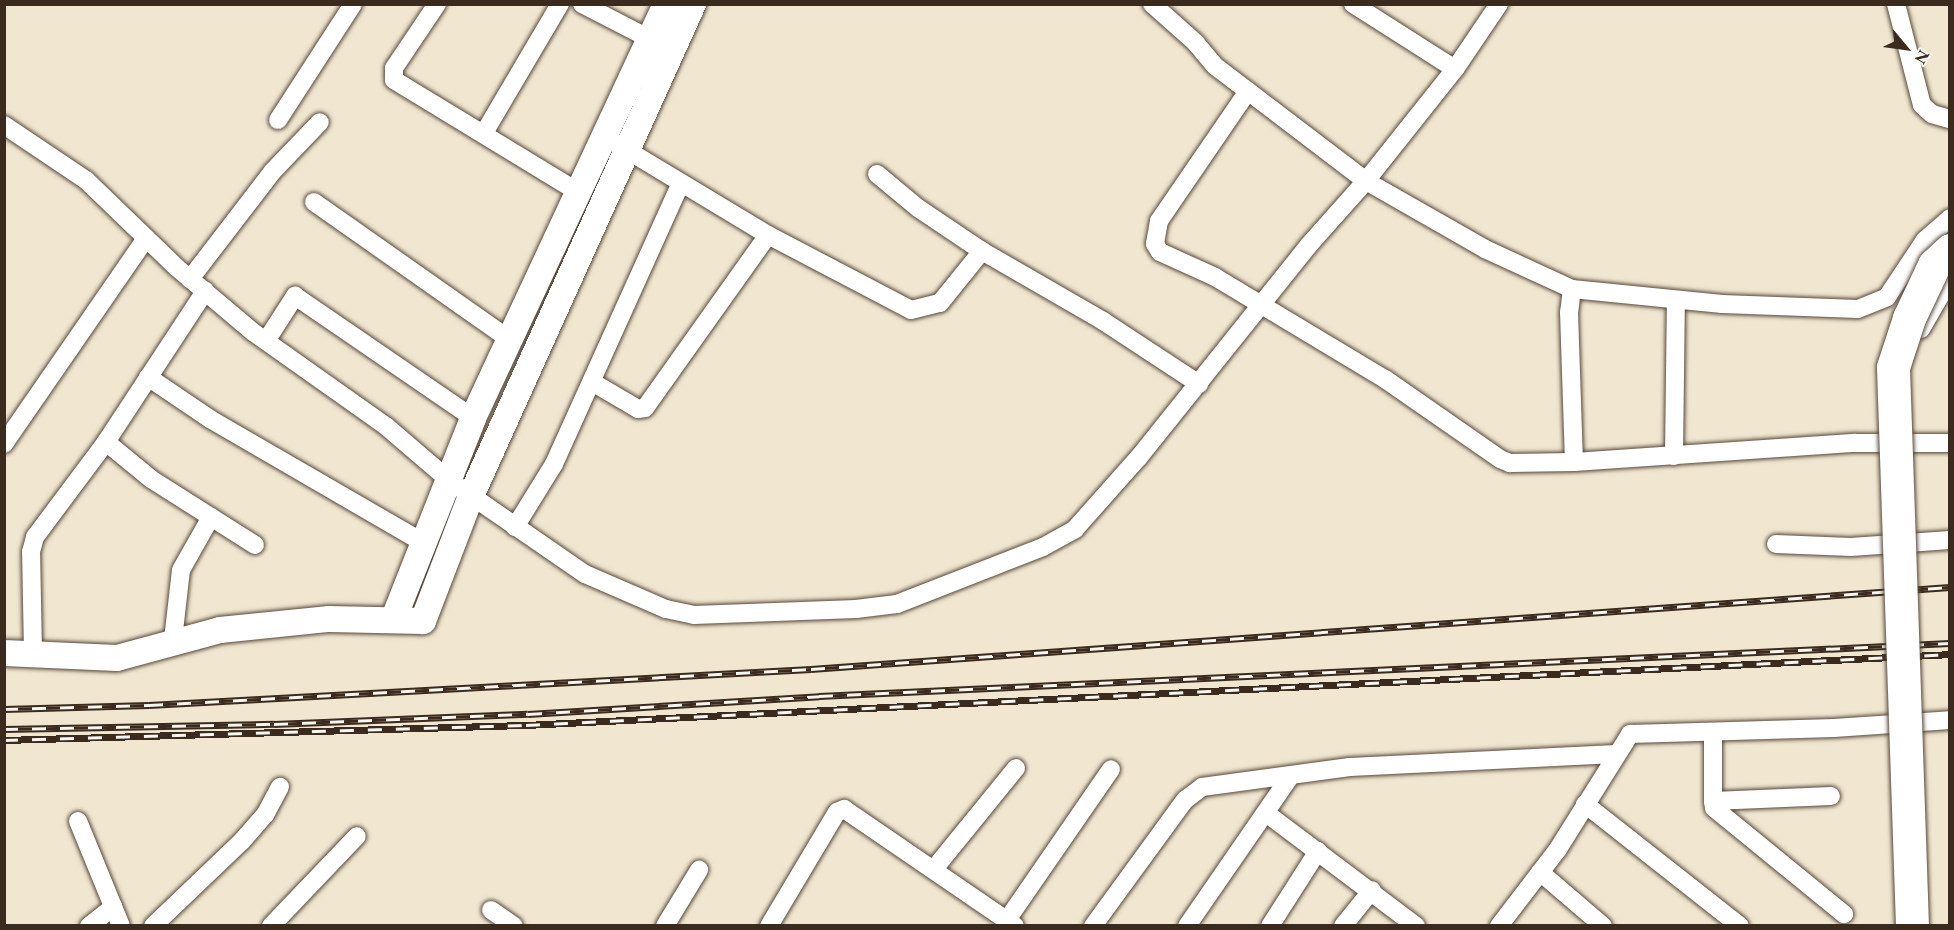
<!DOCTYPE html>
<html>
<head>
<meta charset="utf-8">
<style>
	body { margin:0 }
	#map { position:relative; width:1954px; height:930px; overflow:hidden; background:#f1e7d1; font-family:"EB Garamond",serif }
	div>[style] { position:absolute }
	.roads { filter:drop-shadow(0 0 2px #564639) drop-shadow(0 0 2px #564639) }
	.street>* { height:18px; margin:-9px; padding:0 9px; transform-origin:9px; border-radius:9px; background:#fff }
	.secondary>* { height:26px; margin:-13px; padding:0 13px; transform-origin:13px; border-radius:13px; background:#fff }
	.rail>* { height:7px; margin-top:-3.5px; transform-origin:0; background:repeating-linear-gradient(90deg,#f6f6f2 0 14px,#3b2a1e 0 28px); box-sizing:border-box; border-block:2px solid #3b2a1e }
	.bridges { filter:drop-shadow(0 0 2px #564639) drop-shadow(0 0 2px #564639) }
	.highway-bridge>* { height:33px; margin:-16.5px; padding:0 16.5px; transform-origin:16.5px; border-radius:16.5px; background:#fff }
	span { translate:-50% -50%; white-space:nowrap; text-align:center; line-height:1.15; -webkit-text-stroke:4.5px #f6f6f2; paint-order:stroke }
	.frame { position:absolute; inset:0; border:6px solid #3b2a1e; pointer-events:none }
	.north { position:absolute; left:1876px; top:18px; width:60px; height:60px; -webkit-text-stroke:4px #f6f6f2; paint-order:stroke; rotate:119deg; font-size:16px; font-weight:700; line-height:24px; text-align:center; color:#3b2a1e }
	.north::after { content:''; display:block; margin:auto; width:21px; height:27px; background:#3b2a1e; clip-path:polygon(50% 0,100% 100%,50% 72%,0 100%) }
</style>
</head>
<body>
<div id="map">
	<div class="roads">
		<div class="street">
			<div style="left:437px;top:4px;width:77px;rotate:123.9deg"></div>
			<div style="left:394px;top:68px;width:12px;rotate:90deg"></div>
			<div style="left:394px;top:80px;width:215px;rotate:31.3deg"></div>
			<div style="left:582px;top:4px;width:76px;rotate:27.2deg"></div>
			<div style="left:1353px;top:4px;width:121px;rotate:32.5deg"></div>
			<div style="left:1499px;top:4px;width:78px;rotate:124.1deg"></div>
			<div style="left:1455px;top:69px;width:143px;rotate:128.5deg"></div>
			<div style="left:1366px;top:181px;width:137px;rotate:29.7deg"></div>
			<div style="left:1485px;top:249px;width:96px;rotate:24.7deg"></div>
			<div style="left:1572px;top:289px;width:151px;rotate:5.7deg"></div>
			<div style="left:1722px;top:304px;width:136px;rotate:2.1deg"></div>
			<div style="left:1858px;top:309px;width:31px;rotate:-22deg"></div>
			<div style="left:1887px;top:297px;width:69px;rotate:-56.3deg"></div>
			<div style="left:1925px;top:240px;width:33px;rotate:-41deg"></div>
			<div style="left:1896px;top:4px;width:104px;rotate:75.6deg"></div>
			<div style="left:1922px;top:105px;width:13px;rotate:42deg"></div>
			<div style="left:1932px;top:114px;width:19px;rotate:16deg"></div>
			<div style="left:1248px;top:91px;width:158px;rotate:124.4deg"></div>
			<div style="left:1159px;top:221px;width:23px;rotate:100deg"></div>
			<div style="left:1155px;top:244px;width:9px;rotate:58deg"></div>
			<div style="left:1160px;top:252px;width:60px;rotate:24.4deg"></div>
			<div style="left:1215px;top:277px;width:198px;rotate:31deg"></div>
			<div style="left:1385px;top:379px;width:140px;rotate:34.8deg"></div>
			<div style="left:1500px;top:459px;width:11px;rotate:22deg"></div>
			<div style="left:1510px;top:463px;width:64px;rotate:-0.9deg"></div>
			<div style="left:1574px;top:462px;width:282px;rotate:-3.9deg"></div>
			<div style="left:1855px;top:443px;width:95px"></div>
			<div style="left:278px;top:120px;width:138px;rotate:-57.1deg"></div>
			<div style="left:4px;top:125px;width:99px;rotate:33.9deg"></div>
			<div style="left:86px;top:180px;width:125px;rotate:44deg"></div>
			<div style="left:176px;top:267px;width:101px;rotate:40.2deg"></div>
			<div style="left:253px;top:332px;width:164px;rotate:35.3deg"></div>
			<div style="left:387px;top:427px;width:83px;rotate:40.6deg"></div>
			<div style="left:450px;top:481px;width:164px;rotate:34.6deg"></div>
			<div style="left:585px;top:574px;width:88px;rotate:23.4deg"></div>
			<div style="left:666px;top:609px;width:29px;rotate:12deg"></div>
			<div style="left:694px;top:615px;width:162px;rotate:-2.1deg"></div>
			<div style="left:856px;top:609px;width:41px;rotate:-7deg"></div>
			<div style="left:897px;top:604px;width:157px;rotate:-21.3deg"></div>
			<div style="left:1043px;top:547px;width:37px;rotate:-29deg"></div>
			<div style="left:1075px;top:529px;width:96px;rotate:-48.4deg"></div>
			<div style="left:1139px;top:457px;width:270px;rotate:-51.3deg"></div>
			<div style="left:1308px;top:246px;width:87px;rotate:-48.3deg"></div>
			<div style="left:1366px;top:181px;width:190px;rotate:-142.7deg"></div>
			<div style="left:1215px;top:66px;width:30px;rotate:-130deg"></div>
			<div style="left:1196px;top:43px;width:59px;rotate:-138.4deg"></div>
			<div style="left:484px;top:133px;width:150px;rotate:-59.5deg"></div>
			<div style="left:617px;top:144px;width:176px;rotate:31.1deg"></div>
			<div style="left:768px;top:235px;width:161px;rotate:27.7deg"></div>
			<div style="left:911px;top:310px;width:30px;rotate:-14deg"></div>
			<div style="left:940px;top:303px;width:67px;rotate:-51.1deg"></div>
			<div style="left:877px;top:174px;width:53px;rotate:39.7deg"></div>
			<div style="left:918px;top:208px;width:77px;rotate:33.9deg"></div>
			<div style="left:982px;top:251px;width:140px;rotate:30deg"></div>
			<div style="left:1103px;top:321px;width:115px;rotate:33.3deg"></div>
			<div style="left:314px;top:202px;width:238px;rotate:35.1deg"></div>
			<div style="left:190px;top:279px;width:135px;rotate:-52.5deg"></div>
			<div style="left:272px;top:172px;width:69px;rotate:-46.2deg"></div>
			<div style="left:1572px;top:289px;width:23px;rotate:97deg"></div>
			<div style="left:1569px;top:312px;width:150px;rotate:88.1deg"></div>
			<div style="left:1921px;top:329px;width:58px;rotate:-59.9deg"></div>
			<div style="left:266px;top:341px;width:54px;rotate:-57.2deg"></div>
			<div style="left:295px;top:296px;width:216px;rotate:34.4deg"></div>
			<div style="left:148px;top:377px;width:75px;rotate:34.1deg"></div>
			<div style="left:210px;top:419px;width:247px;rotate:30.1deg"></div>
			<div style="left:592px;top:382px;width:53px;rotate:30.4deg"></div>
			<div style="left:638px;top:409px;width:7px;rotate:-8deg"></div>
			<div style="left:645px;top:408px;width:212px;rotate:-54.6deg"></div>
			<div style="left:106px;top:442px;width:58px;rotate:39.4deg"></div>
			<div style="left:151px;top:479px;width:123px;rotate:32.4deg"></div>
			<div style="left:4px;top:444px;width:250px;rotate:-55.4deg"></div>
			<div style="left:1674px;top:456px;width:156px;rotate:-89.3deg"></div>
			<div style="left:515px;top:527px;width:74px;rotate:-58.2deg"></div>
			<div style="left:554px;top:464px;width:306px;rotate:-65.7deg"></div>
			<div style="left:1776px;top:544px;width:75px;rotate:2.3deg"></div>
			<div style="left:1851px;top:547px;width:99px;rotate:-4deg"></div>
			<div style="left:173px;top:640px;width:70px;rotate:-83.5deg"></div>
			<div style="left:181px;top:570px;width:61px;rotate:-60.5deg"></div>
			<div style="left:33px;top:653px;width:101px;rotate:-91.1deg"></div>
			<div style="left:31px;top:552px;width:16px;rotate:-75deg"></div>
			<div style="left:35px;top:537px;width:119px;rotate:-53.2deg"></div>
			<div style="left:106px;top:442px;width:181px;rotate:-56.7deg"></div>
			<div style="left:1713px;top:732px;width:69px;rotate:90deg"></div>
			<div style="left:1713px;top:801px;width:118px;rotate:-2.4deg"></div>
			<div style="left:1713px;top:801px;width:7px;rotate:82deg"></div>
			<div style="left:1714px;top:808px;width:168px;rotate:39.2deg"></div>
			<div style="left:1585px;top:804px;width:197px;rotate:38.2deg"></div>
			<div style="left:1266px;top:813px;width:188px;rotate:37deg"></div>
			<div style="left:78px;top:821px;width:113px;rotate:67.7deg"></div>
			<div style="left:934px;top:869px;width:130px;rotate:-50.9deg"></div>
			<div style="left:1540px;top:872px;width:83px;rotate:40.6deg"></div>
			<div style="left:491px;top:910px;width:28px;rotate:35deg"></div>
			<div style="left:1007px;top:920px;width:183px;rotate:-55.4deg"></div>
			<div style="left:89px;top:926px;width:31px;rotate:-38deg"></div>
			<div style="left:153px;top:926px;width:123px;rotate:-43.7deg"></div>
			<div style="left:242px;top:841px;width:35px;rotate:-49deg"></div>
			<div style="left:265px;top:815px;width:32px;rotate:-62deg"></div>
			<div style="left:271px;top:926px;width:124px;rotate:-46.3deg"></div>
			<div style="left:665px;top:926px;width:66px;rotate:-58.7deg"></div>
			<div style="left:769px;top:926px;width:133px;rotate:-59.2deg"></div>
			<div style="left:837px;top:812px;width:8px;rotate:-23deg"></div>
			<div style="left:844px;top:809px;width:207px;rotate:34.4deg"></div>
			<div style="left:1093px;top:926px;width:156px;rotate:-53.9deg"></div>
			<div style="left:1185px;top:800px;width:21px;rotate:-37deg"></div>
			<div style="left:1202px;top:787px;width:149px;rotate:-7.7deg"></div>
			<div style="left:1350px;top:767px;width:266px;rotate:-2.8deg"></div>
			<div style="left:1187px;top:926px;width:180px;rotate:-55.4deg"></div>
			<div style="left:1270px;top:926px;width:89px;rotate:-57.4deg"></div>
			<div style="left:1343px;top:926px;width:46px;rotate:-51.1deg"></div>
			<div style="left:1499px;top:926px;width:97px;rotate:-52.5deg"></div>
			<div style="left:1558px;top:849px;width:136px;rotate:-57.9deg"></div>
			<div style="left:1630px;top:734px;width:204px;rotate:-1.7deg"></div>
			<div style="left:1834px;top:728px;width:116px;rotate:-3.9deg"></div>
		</div>
		<div class="secondary">
			<div style="left:394px;top:618px;width:215px;rotate:-68.4deg"></div>
			<div style="left:473px;top:418px;width:457px;rotate:-65deg"></div>
			<div style="left:4px;top:653px;width:113px;rotate:2.5deg"></div>
			<div style="left:117px;top:658px;width:107px;rotate:-15.2deg"></div>
			<div style="left:220px;top:630px;width:110px;rotate:-5.8deg"></div>
			<div style="left:329px;top:619px;width:94px;rotate:1.2deg"></div>
			<div style="left:423px;top:621px;width:134px;rotate:-69deg"></div>
			<div style="left:471px;top:496px;width:540px;rotate:-65.71deg"></div>
		</div>
	</div>
	<div class="rail">
		<div style="left:4px;top:709px;width:145px;rotate:-1.6deg"></div>
		<div style="left:149px;top:705px;width:663px;rotate:-3.11deg"></div>
		<div style="left:811px;top:669px;width:1142px;rotate:-4.12deg"></div>
		<div style="left:4px;top:729px;width:270px;rotate:-1.1deg"></div>
		<div style="left:274px;top:724px;width:254px;rotate:-2.3deg"></div>
		<div style="left:528px;top:714px;width:292px;rotate:-3.5deg"></div>
		<div style="left:819px;top:696px;width:1132px;rotate:-2.68deg"></div>
		<div style="left:4px;top:740px;width:522px;rotate:-1.65deg"></div>
		<div style="left:526px;top:725px;width:1426px;rotate:-2.85deg"></div>
	</div>
	<div class="bridges">
		<div class="highway-bridge">
			<div style="left:1912px;top:926px;width:559px;rotate:-91.95deg"></div>
			<div style="left:1893px;top:367px;width:52px;rotate:-71.9deg"></div>
			<div style="left:1909px;top:318px;width:59px;rotate:-64.7deg"></div>
			<div style="left:1934px;top:265px;width:22px;rotate:-43deg"></div>
		</div>
	</div>
	<div class="frame"></div>
	<div class="north">N</div>
</div>
</body>
</html>
